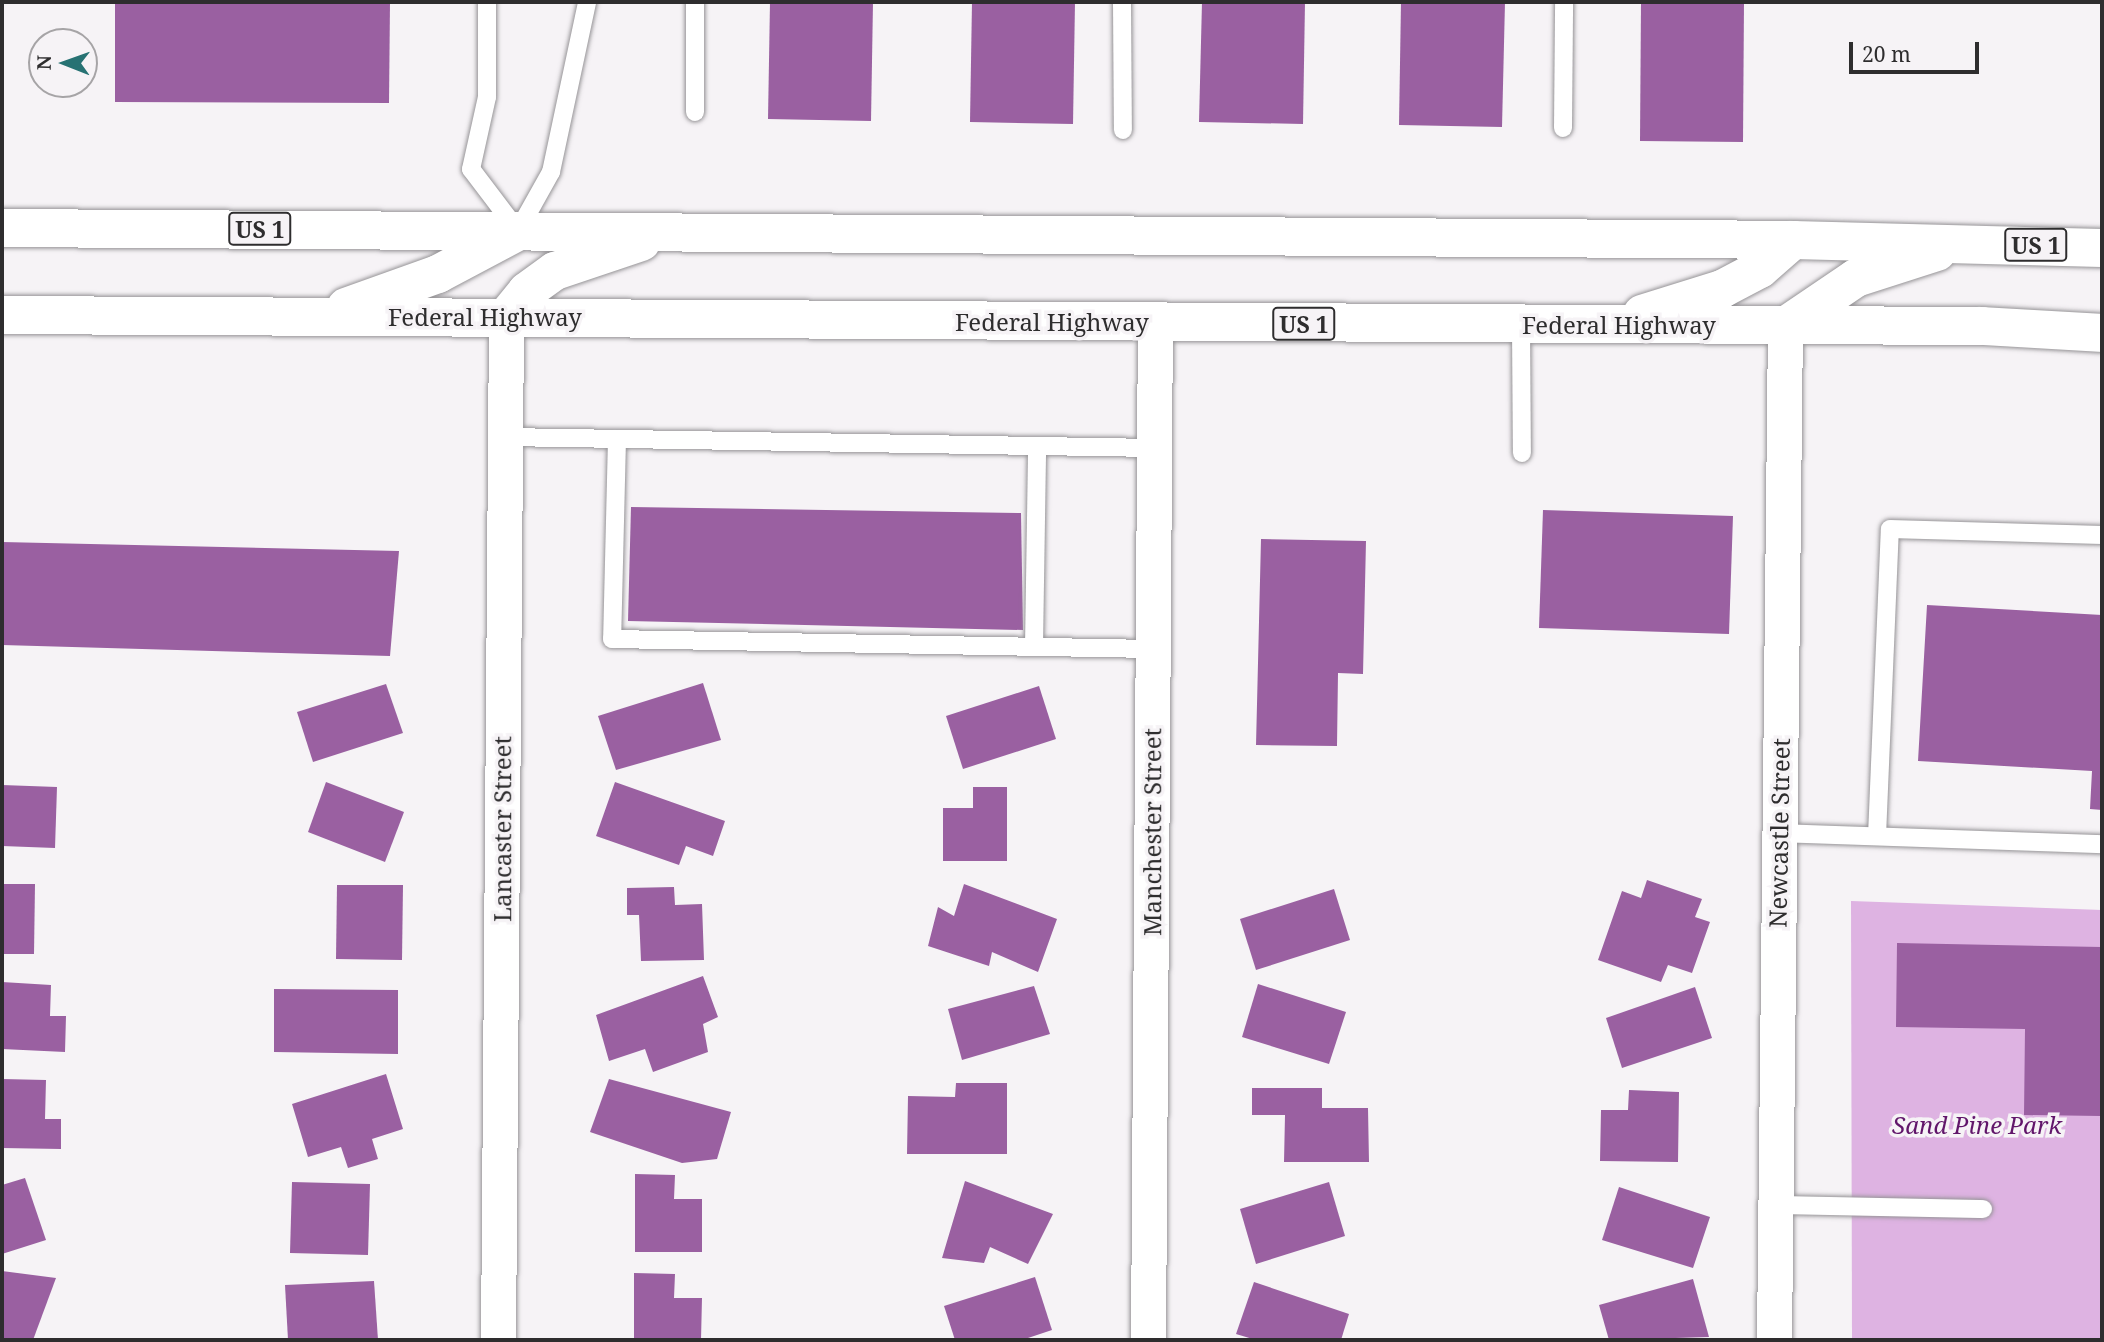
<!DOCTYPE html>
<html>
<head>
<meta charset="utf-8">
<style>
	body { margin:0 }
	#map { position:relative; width:2104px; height:1342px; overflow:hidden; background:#f6f3f6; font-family:"Noto Serif",serif }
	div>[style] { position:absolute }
	.green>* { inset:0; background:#deb3e2 }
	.building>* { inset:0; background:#9a60a1 }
	.roads { filter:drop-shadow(0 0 2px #969497) drop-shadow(0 0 2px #969497) }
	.lane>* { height:18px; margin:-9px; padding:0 9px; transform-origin:9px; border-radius:9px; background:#fff }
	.street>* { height:35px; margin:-17.5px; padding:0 17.5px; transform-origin:17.5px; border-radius:17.5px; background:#fff }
	.primary>* { height:38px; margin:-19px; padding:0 19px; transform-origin:19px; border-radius:19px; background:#fff }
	span { translate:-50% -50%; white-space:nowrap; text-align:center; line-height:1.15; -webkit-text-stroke:7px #f6f3f6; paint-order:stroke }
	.shield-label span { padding:2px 5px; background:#f6f3f6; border:2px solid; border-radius:5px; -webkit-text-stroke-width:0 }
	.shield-label { font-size:23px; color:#2e2d2e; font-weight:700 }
	.street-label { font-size:24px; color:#2e2d2e }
	.park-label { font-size:24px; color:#61166a; font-style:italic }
	.frame { position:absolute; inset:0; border:4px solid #2e2d2e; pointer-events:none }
	.north { position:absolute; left:28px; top:28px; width:70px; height:70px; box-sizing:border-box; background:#f6f3f6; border:2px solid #a6a4a6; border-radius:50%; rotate:271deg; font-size:19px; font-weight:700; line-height:28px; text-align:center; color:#2e2d2e }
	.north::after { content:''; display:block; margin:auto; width:24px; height:32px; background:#277273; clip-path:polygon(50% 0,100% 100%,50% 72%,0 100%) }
	.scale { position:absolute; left:1849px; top:42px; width:130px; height:32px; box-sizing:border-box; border:4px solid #2e2d2e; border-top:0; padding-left:9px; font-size:21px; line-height:24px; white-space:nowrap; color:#2e2d2e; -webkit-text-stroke:5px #f6f3f6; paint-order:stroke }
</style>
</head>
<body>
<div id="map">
	<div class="green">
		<div style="clip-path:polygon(1851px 901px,2102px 910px,2102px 1340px,1852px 1340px)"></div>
	</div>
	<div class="building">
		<div style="clip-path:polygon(115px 2px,390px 2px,389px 103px,115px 102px)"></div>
		<div style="clip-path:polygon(770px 2px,873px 2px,871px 121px,768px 119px)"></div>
		<div style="clip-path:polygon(972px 2px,1075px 2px,1073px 124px,970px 122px)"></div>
		<div style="clip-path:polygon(1202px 2px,1305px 2px,1303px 124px,1199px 122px)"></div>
		<div style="clip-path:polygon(1401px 2px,1505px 2px,1502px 127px,1399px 125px)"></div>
		<div style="clip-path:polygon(1641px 2px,1744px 2px,1743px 142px,1640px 141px)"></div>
		<div style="clip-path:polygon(631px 507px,1021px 513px,1023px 630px,628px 621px)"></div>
		<div style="clip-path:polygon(1543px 510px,1733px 516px,1729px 634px,1539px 628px)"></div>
		<div style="clip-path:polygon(1261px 539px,1366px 541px,1363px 674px,1338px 673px,1337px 746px,1256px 745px)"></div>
		<div style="clip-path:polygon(2px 542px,399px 551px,390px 656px,2px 645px)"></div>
		<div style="clip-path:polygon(1927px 605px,2102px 615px,2102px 810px,2090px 809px,2092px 771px,1918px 761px)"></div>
		<div style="clip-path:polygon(703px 683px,721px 740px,616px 770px,598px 716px)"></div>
		<div style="clip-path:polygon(386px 684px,403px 733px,313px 762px,297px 712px)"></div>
		<div style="clip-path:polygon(1039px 686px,1056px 739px,963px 769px,946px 716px)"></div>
		<div style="clip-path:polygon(326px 782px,404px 812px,385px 862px,308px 832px)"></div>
		<div style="clip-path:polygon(615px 782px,725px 821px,713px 856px,686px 846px,679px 865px,596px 836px)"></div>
		<div style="clip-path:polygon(2px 785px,57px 787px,55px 848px,2px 846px)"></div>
		<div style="clip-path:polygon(973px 787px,1007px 787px,1007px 861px,943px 861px,943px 808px,973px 808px)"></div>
		<div style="clip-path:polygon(1647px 880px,1702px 899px,1695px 917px,1710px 922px,1692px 973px,1668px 965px,1661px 982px,1598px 960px,1622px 891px,1641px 898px)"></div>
		<div style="clip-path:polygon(2px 884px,35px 884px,34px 954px,2px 954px)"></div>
		<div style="clip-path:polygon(964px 884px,1057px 919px,1038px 972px,992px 952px,989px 966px,928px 946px,938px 907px,954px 916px)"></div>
		<div style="clip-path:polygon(337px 885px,403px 885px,402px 960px,336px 959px)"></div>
		<div style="clip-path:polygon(674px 887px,675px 905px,702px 904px,704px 960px,641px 961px,639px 915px,627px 915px,627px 888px)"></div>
		<div style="clip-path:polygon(1334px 889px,1350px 940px,1256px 970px,1240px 919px)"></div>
		<div style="clip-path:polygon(1897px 943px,2102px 947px,2101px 1116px,2024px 1115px,2025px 1029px,1896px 1027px)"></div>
		<div style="clip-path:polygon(703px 976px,718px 1017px,703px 1024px,708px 1052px,653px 1072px,645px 1049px,609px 1061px,596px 1015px)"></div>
		<div style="clip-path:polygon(2px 982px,51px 985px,50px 1016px,66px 1016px,65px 1052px,2px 1049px)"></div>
		<div style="clip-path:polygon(1258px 984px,1346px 1012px,1329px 1064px,1242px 1037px)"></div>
		<div style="clip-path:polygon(1034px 986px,1050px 1034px,962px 1060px,948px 1009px)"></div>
		<div style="clip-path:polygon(1695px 987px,1712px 1038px,1622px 1068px,1606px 1018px)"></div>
		<div style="clip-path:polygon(274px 989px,398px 990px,398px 1054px,274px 1052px)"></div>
		<div style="clip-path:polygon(386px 1074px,403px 1129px,372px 1139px,378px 1159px,348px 1168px,341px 1147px,308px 1157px,292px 1104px)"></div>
		<div style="clip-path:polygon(2px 1079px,46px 1080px,45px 1119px,61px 1119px,61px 1149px,2px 1148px)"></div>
		<div style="clip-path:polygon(609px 1079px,731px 1112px,717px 1159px,682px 1163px,590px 1132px)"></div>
		<div style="clip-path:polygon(956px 1083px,1007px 1083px,1007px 1154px,907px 1154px,908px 1096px,955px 1097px)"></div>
		<div style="clip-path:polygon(1252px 1088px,1322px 1088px,1322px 1108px,1368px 1108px,1369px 1162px,1284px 1162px,1285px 1115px,1252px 1115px)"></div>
		<div style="clip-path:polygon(1629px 1090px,1679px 1092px,1678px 1162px,1600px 1161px,1601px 1110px,1628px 1110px)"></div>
		<div style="clip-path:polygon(635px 1174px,675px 1175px,674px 1199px,702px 1199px,702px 1252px,635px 1252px)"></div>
		<div style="clip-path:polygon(25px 1178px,46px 1240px,2px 1254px,2px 1185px)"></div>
		<div style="clip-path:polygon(965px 1181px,1053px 1214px,1028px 1264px,990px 1247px,984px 1263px,942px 1258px)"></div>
		<div style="clip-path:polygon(292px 1182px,370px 1184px,368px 1255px,290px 1253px)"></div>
		<div style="clip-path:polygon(1329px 1182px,1345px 1236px,1256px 1264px,1240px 1209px)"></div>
		<div style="clip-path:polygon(1619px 1187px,1710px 1217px,1693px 1268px,1602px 1240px)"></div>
		<div style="clip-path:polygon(2px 1271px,56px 1278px,33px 1340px,2px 1340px)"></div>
		<div style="clip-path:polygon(634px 1273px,675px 1274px,674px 1298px,702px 1298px,701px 1340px,634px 1340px)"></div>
		<div style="clip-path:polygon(1035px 1277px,1052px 1330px,1022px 1340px,955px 1340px,944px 1306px)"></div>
		<div style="clip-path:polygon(1693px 1279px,1709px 1337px,1609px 1340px,1599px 1305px)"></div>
		<div style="clip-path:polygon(374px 1281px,378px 1340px,288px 1340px,285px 1285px)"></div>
		<div style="clip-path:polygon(1254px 1282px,1349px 1314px,1341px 1340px,1256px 1340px,1236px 1334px)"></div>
	</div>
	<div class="roads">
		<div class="lane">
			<div style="left:487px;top:2px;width:95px;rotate:90deg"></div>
			<div style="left:487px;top:97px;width:74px;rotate:102.5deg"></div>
			<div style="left:471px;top:169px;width:78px;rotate:52.8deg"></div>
			<div style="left:518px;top:231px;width:68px;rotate:-60.8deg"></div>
			<div style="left:551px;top:172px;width:174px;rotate:-78deg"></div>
			<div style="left:1122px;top:2px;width:128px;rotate:89.6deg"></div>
			<div style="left:695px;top:112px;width:110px;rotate:-90deg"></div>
			<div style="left:1563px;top:128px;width:126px;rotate:-89.5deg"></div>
			<div style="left:1521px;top:325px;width:128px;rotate:89.6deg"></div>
			<div style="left:505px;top:437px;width:649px;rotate:0.97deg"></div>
			<div style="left:617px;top:439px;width:200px;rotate:91.4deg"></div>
			<div style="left:612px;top:639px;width:541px;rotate:1.06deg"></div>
			<div style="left:1034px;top:646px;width:200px;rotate:-89.1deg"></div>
			<div style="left:1779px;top:833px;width:323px;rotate:2deg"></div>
			<div style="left:1877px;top:836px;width:307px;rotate:-87.6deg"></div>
			<div style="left:1890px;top:529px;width:212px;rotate:1.6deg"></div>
			<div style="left:1776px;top:1205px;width:207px;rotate:1.1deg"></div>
		</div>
		<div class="street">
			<div style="left:498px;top:1340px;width:1023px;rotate:-89.55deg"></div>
			<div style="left:1148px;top:1340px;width:1017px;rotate:-89.61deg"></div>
			<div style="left:1774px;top:1340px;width:1014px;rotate:-89.38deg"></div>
		</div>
		<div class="primary">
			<div style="left:2px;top:228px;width:1791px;rotate:0.38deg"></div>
			<div style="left:1793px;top:240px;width:309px;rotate:1.5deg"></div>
			<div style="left:346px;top:307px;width:98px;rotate:-19.7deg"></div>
			<div style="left:438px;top:274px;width:87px;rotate:-28deg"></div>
			<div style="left:1642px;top:314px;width:84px;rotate:-17.4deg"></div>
			<div style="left:1722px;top:289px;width:43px;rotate:-27.8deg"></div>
			<div style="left:1760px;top:269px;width:44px;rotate:-41.3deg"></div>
			<div style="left:2px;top:315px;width:1980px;rotate:0.32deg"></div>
			<div style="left:1982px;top:326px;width:120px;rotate:3.3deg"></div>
			<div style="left:506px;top:317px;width:33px;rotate:-51deg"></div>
			<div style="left:527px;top:291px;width:34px;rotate:-36deg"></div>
			<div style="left:555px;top:271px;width:91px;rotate:-18.6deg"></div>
			<div style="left:1785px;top:326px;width:86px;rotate:-34.1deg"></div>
			<div style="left:1856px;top:278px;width:85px;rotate:-17.8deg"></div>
		</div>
	</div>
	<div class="shield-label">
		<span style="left:260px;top:229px">US 1</span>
		<span style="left:2036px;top:245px">US 1</span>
		<span style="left:1304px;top:324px">US 1</span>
	</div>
	<div class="street-label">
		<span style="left:485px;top:317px">Federal Highway</span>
		<span style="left:1052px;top:322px">Federal Highway</span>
		<span style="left:1619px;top:325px">Federal Highway</span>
		<span style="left:502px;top:829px;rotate:-90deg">Lancaster Street</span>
		<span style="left:1152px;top:832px;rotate:-90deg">Manchester Street</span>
		<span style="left:1779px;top:833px;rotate:-89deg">Newcastle Street</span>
	</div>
	<div class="park-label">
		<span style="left:1977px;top:1125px">Sand Pine Park</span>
	</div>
	<div class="frame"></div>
	<div class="north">N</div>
	<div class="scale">20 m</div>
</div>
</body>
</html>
